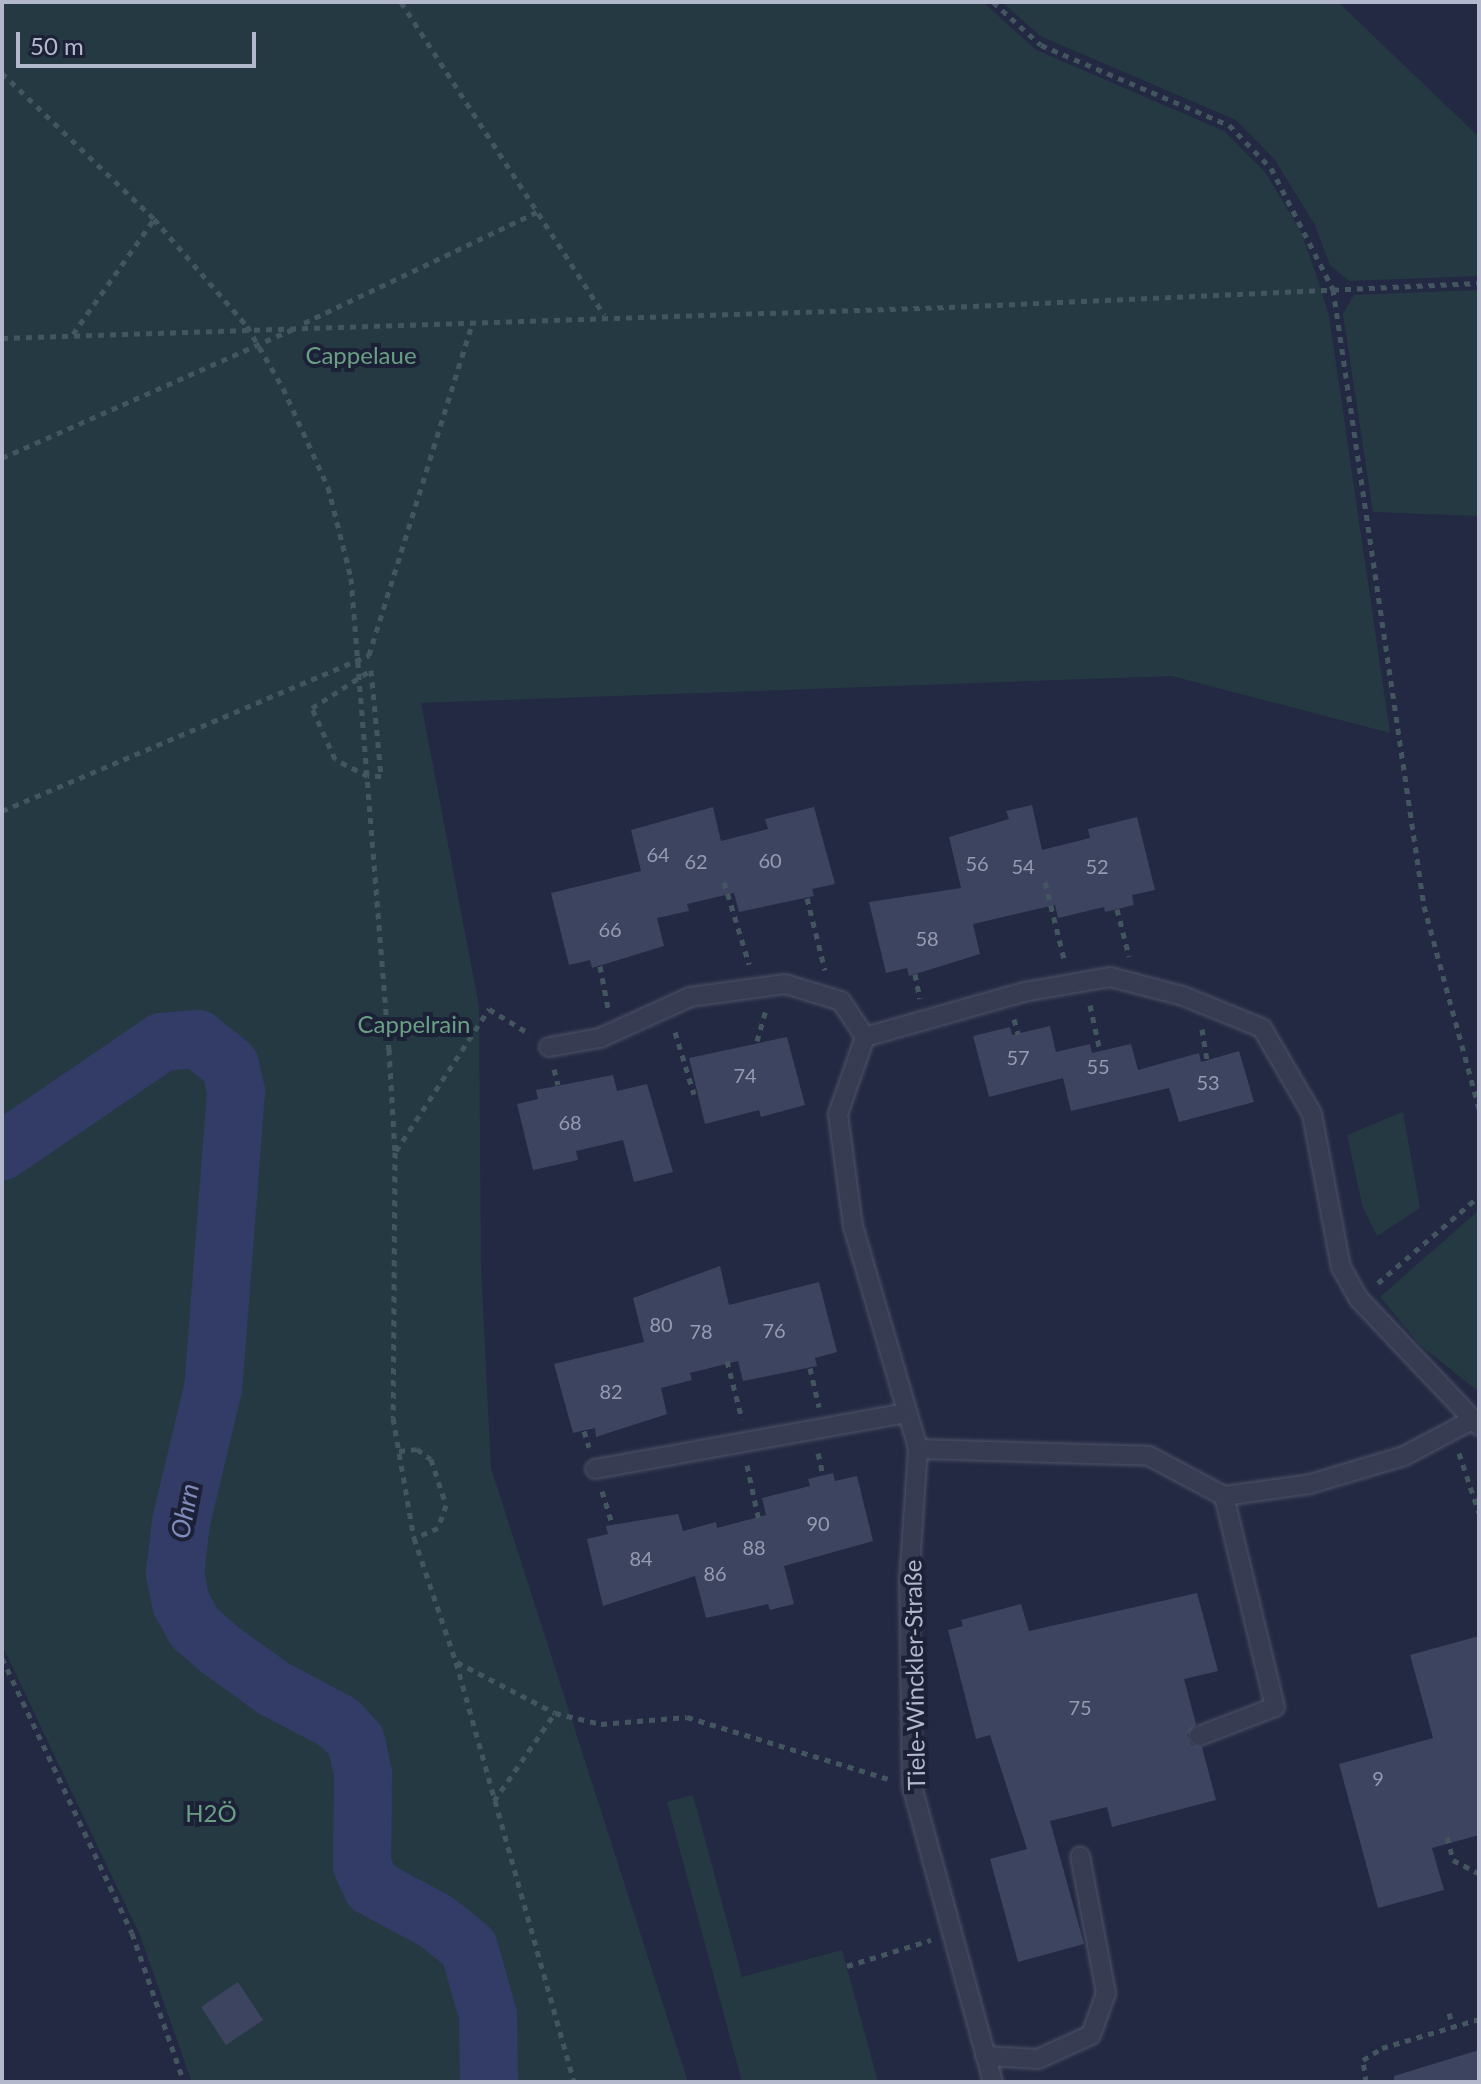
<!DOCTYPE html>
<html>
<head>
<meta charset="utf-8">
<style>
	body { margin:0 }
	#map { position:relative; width:1481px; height:2084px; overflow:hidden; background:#232942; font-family:Lato,sans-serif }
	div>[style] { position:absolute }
	.green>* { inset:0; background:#253943 }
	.river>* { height:58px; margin:-29px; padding:0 29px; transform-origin:29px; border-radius:29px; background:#323c67 }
	.building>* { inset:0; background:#3d4460 }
	.path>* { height:5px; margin-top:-2.5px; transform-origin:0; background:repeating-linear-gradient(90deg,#435660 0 6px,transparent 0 12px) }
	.roads { filter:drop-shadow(0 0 2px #4f5469) drop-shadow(0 0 2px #4f5469) }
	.lane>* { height:18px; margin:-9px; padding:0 9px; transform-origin:9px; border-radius:9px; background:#373c52 }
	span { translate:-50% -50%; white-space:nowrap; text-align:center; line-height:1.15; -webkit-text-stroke:8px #1c2137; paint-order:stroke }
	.number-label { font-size:20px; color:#969bb1 }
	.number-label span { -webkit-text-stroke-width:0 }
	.park-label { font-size:24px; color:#699f82 }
	.street-label { font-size:24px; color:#b4b8cc }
	.water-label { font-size:26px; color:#808cba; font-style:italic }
	.frame { position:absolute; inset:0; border:4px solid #b4b8cc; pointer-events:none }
	.scale { position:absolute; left:16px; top:32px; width:240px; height:36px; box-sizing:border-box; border:4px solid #b4b8cc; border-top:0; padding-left:10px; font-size:24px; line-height:28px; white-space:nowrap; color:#b4b8cc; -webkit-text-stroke:6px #1c2137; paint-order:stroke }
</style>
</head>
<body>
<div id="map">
	<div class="green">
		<div style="clip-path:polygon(2px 2px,983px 2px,1036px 50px,1224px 131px,1265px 172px,1301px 232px,1317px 277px,1329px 316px,1390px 733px,1172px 676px,421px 703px,479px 1006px,481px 1267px,491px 1468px,688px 2082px,192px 2082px,139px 1933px,2px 1645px)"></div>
		<div style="clip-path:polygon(1002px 2px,1338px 2px,1479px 137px,1479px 276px,1349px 281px,1330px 265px,1315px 225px,1275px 160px,1236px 120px,1040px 36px)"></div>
		<div style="clip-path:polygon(1479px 290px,1479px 516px,1373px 512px,1343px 314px,1354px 295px)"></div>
		<div style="clip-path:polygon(1403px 1112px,1420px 1208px,1377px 1236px,1363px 1208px,1347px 1135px)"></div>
		<div style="clip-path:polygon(1479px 1210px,1479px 1392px,1420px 1345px,1380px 1297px)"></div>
		<div style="clip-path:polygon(693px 1795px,742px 1977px,842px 1950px,878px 2082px,742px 2082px,667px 1802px)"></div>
	</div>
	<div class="river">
		<div style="left:2px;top:1151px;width:194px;rotate:-34.3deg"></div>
		<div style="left:162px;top:1042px;width:36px;rotate:-5deg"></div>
		<div style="left:198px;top:1039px;width:41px;rotate:39.1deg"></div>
		<div style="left:230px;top:1065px;width:28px;rotate:77deg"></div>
		<div style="left:236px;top:1092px;width:297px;rotate:94.4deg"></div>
		<div style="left:213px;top:1388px;width:138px;rotate:103.4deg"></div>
		<div style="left:181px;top:1522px;width:51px;rotate:96.7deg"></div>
		<div style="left:175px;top:1573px;width:31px;rotate:79deg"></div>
		<div style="left:181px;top:1603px;width:29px;rotate:61deg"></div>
		<div style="left:195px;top:1628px;width:32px;rotate:41deg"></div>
		<div style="left:219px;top:1649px;width:67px;rotate:35.8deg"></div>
		<div style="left:273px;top:1688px;width:75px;rotate:27.9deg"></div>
		<div style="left:339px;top:1723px;width:25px;rotate:47deg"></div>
		<div style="left:356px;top:1741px;width:33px;rotate:78deg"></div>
		<div style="left:363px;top:1773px;width:92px;rotate:90.6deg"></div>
		<div style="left:362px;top:1865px;width:24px;rotate:66deg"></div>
		<div style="left:372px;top:1887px;width:74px;rotate:28.3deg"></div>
		<div style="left:437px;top:1922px;width:41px;rotate:39.1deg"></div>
		<div style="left:469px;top:1948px;width:70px;rotate:74.2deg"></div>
		<div style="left:488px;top:2015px;width:67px;rotate:89.1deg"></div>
	</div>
	<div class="building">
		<div style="clip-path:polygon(1032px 805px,1042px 850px,1090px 838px,1088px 829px,1137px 817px,1155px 890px,1132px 895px,1134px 905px,1105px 912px,1104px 907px,1058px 918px,1055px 905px,973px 924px,980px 954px,909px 976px,907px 968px,886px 973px,869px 902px,961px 888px,949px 837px,1009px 819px,1006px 811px)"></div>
		<div style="clip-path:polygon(713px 807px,721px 841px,768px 829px,765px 819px,814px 807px,835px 884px,812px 889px,814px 896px,739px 912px,734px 893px,687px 904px,689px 911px,657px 918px,664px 946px,592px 968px,590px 960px,569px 965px,551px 893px,641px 871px,631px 830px)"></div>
		<div style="clip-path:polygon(1050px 1026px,1056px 1052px,1090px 1044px,1092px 1053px,1131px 1044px,1138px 1070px,1199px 1053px,1201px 1062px,1239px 1051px,1254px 1102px,1179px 1122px,1169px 1088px,1071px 1111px,1063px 1078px,989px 1097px,973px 1036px,1010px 1027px,1012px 1035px)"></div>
		<div style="clip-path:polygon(787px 1037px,805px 1105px,761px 1117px,759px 1110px,705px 1124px,689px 1058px)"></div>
		<div style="clip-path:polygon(613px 1075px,617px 1091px,647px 1084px,673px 1172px,634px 1182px,623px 1140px,576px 1151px,578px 1160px,533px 1170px,517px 1104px,538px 1099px,536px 1090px)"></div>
		<div style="clip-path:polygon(720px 1266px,729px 1305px,819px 1282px,837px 1352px,815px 1358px,817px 1366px,743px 1381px,738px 1361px,690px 1373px,692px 1380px,661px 1388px,667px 1414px,596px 1437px,595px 1428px,573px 1433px,554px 1364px,644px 1342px,633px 1298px)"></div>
		<div style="clip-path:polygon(833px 1473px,835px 1481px,857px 1476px,873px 1541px,784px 1566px,794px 1604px,770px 1610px,768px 1604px,706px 1618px,695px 1576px,603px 1606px,587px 1539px,608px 1534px,606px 1526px,678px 1514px,683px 1531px,716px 1522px,717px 1528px,766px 1515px,762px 1498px,810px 1486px,808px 1479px)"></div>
		<div style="clip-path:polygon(1197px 1593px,1218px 1671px,1184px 1679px,1196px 1724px,1187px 1735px,1191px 1745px,1202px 1747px,1216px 1800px,1112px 1827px,1107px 1807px,1050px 1821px,1084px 1944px,1018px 1962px,990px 1859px,1027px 1849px,990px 1735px,976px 1739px,948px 1630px,963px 1626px,961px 1620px,1021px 1604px,1029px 1631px)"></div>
		<div style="clip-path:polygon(1479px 1636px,1479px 1835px,1432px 1848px,1444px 1890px,1378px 1908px,1339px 1764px,1433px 1738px,1410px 1655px)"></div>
		<div style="clip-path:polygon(238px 1982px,263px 2020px,226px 2045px,201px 2007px)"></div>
		<div style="clip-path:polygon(1479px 2050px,1479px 2082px,1394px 2082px,1394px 2076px)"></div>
	</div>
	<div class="path">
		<div style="left:401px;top:2px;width:373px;rotate:57deg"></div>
		<div style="left:993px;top:2px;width:64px;rotate:41.9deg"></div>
		<div style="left:1041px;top:45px;width:204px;rotate:23.1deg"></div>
		<div style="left:1229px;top:125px;width:60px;rotate:45.7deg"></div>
		<div style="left:1271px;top:168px;width:136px;rotate:62.9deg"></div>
		<div style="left:1333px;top:289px;width:624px;rotate:81.61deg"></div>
		<div style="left:1424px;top:906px;width:210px;rotate:74.8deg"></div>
		<div style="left:2px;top:73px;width:211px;rotate:43.8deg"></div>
		<div style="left:154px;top:219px;width:142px;rotate:49deg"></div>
		<div style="left:247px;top:326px;width:72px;rotate:59.9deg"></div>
		<div style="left:283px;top:388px;width:109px;rotate:65.6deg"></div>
		<div style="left:328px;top:487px;width:94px;rotate:75.8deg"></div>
		<div style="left:351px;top:578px;width:473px;rotate:85.4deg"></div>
		<div style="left:389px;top:1049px;width:103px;rotate:86.7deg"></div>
		<div style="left:395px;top:1152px;width:266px;rotate:90.4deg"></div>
		<div style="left:393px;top:1418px;width:122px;rotate:80.1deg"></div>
		<div style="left:414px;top:1538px;width:131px;rotate:71.3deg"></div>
		<div style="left:456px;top:1662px;width:436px;rotate:74.3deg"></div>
		<div style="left:304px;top:323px;width:263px;rotate:-25.5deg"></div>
		<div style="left:73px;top:334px;width:141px;rotate:-54.8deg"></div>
		<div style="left:2px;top:338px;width:948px;rotate:-1.87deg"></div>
		<div style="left:949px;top:307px;width:531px;rotate:-2.59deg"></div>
		<div style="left:2px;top:458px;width:321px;rotate:-23.9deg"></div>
		<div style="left:371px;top:670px;width:106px;rotate:84.6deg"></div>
		<div style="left:381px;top:776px;width:13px;rotate:180deg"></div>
		<div style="left:368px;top:776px;width:37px;rotate:-153deg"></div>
		<div style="left:335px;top:759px;width:56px;rotate:-114.3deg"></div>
		<div style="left:312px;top:708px;width:70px;rotate:-32.8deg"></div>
		<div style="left:2px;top:811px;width:399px;rotate:-23deg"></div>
		<div style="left:369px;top:655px;width:350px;rotate:-72.7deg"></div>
		<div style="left:724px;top:882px;width:86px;rotate:73deg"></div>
		<div style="left:1045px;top:882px;width:83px;rotate:76.1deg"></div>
		<div style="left:807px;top:898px;width:74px;rotate:76deg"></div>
		<div style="left:1117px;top:909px;width:49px;rotate:75.7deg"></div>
		<div style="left:600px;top:966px;width:43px;rotate:79.2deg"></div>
		<div style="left:915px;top:974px;width:25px;rotate:79deg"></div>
		<div style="left:1090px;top:1005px;width:47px;rotate:77.7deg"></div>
		<div style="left:1014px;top:1019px;width:16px;rotate:75deg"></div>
		<div style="left:1202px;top:1029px;width:31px;rotate:81deg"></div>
		<div style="left:675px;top:1032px;width:65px;rotate:73deg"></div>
		<div style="left:757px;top:1041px;width:33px;rotate:-74deg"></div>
		<div style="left:554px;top:1069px;width:16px;rotate:76deg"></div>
		<div style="left:396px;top:1151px;width:170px;rotate:-56.8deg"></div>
		<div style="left:489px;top:1009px;width:48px;rotate:31.4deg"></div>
		<div style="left:1378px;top:1283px;width:133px;rotate:-40.7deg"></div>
		<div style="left:727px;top:1361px;width:60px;rotate:75.5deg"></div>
		<div style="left:810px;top:1368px;width:40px;rotate:77deg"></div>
		<div style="left:584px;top:1431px;width:17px;rotate:73deg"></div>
		<div style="left:399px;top:1451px;width:18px;rotate:-6deg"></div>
		<div style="left:417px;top:1449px;width:17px;rotate:36deg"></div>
		<div style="left:431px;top:1459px;width:48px;rotate:71.9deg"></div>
		<div style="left:446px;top:1505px;width:24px;rotate:109deg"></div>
		<div style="left:438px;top:1528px;width:26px;rotate:157deg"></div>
		<div style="left:818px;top:1453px;width:23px;rotate:77deg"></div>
		<div style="left:1459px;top:1453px;width:63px;rotate:71.6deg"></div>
		<div style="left:747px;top:1465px;width:57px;rotate:77.9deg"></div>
		<div style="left:602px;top:1491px;width:34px;rotate:73deg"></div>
		<div style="left:2px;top:1658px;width:304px;rotate:64.7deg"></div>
		<div style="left:132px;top:1933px;width:158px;rotate:70.8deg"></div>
		<div style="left:457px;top:1662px;width:110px;rotate:27.5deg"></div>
		<div style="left:555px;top:1713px;width:47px;rotate:13.4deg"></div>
		<div style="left:601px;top:1724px;width:86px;rotate:-4.7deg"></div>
		<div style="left:687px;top:1717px;width:210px;rotate:17.1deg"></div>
		<div style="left:494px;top:1801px;width:107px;rotate:-55.3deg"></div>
		<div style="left:1447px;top:1837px;width:24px;rotate:75deg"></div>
		<div style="left:1453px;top:1860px;width:29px;rotate:27deg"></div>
		<div style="left:847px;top:1966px;width:88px;rotate:-17.2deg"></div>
		<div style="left:1449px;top:2013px;width:15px;rotate:74deg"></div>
		<div style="left:1366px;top:2082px;width:22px;rotate:-98deg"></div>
		<div style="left:1363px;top:2060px;width:22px;rotate:-32deg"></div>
		<div style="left:1382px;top:2048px;width:101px;rotate:-16.6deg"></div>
	</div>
	<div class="roads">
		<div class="lane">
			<div style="left:865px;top:1037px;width:82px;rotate:109.3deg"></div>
			<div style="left:838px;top:1114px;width:113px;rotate:82.4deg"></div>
			<div style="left:853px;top:1226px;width:232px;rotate:73.7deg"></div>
			<div style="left:918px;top:1449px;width:131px;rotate:93.9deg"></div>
			<div style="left:909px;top:1580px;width:206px;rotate:89.2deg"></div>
			<div style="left:912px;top:1786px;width:307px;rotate:74.7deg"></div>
			<div style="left:865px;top:1037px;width:165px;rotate:-15.8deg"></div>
			<div style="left:1024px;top:992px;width:87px;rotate:-9.9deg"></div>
			<div style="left:1110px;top:977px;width:75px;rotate:14.6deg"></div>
			<div style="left:1183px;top:996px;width:85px;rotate:22.1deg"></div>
			<div style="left:1262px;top:1028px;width:99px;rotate:59.8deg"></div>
			<div style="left:1312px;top:1114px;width:156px;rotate:79.3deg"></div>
			<div style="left:1341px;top:1267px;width:37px;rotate:61deg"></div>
			<div style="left:1359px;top:1299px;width:175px;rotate:46.6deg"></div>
			<div style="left:549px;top:1047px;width:52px;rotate:-10deg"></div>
			<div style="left:600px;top:1038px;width:99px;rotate:-24.5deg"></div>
			<div style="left:690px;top:997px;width:96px;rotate:-7.8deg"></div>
			<div style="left:785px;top:984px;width:59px;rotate:16.9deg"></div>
			<div style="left:841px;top:1001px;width:43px;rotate:56.3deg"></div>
			<div style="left:918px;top:1449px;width:231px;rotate:1.7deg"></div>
			<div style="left:1149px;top:1456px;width:85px;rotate:28.1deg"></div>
			<div style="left:1224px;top:1496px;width:87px;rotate:-7.9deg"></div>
			<div style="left:1310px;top:1484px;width:98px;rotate:-16.6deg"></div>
			<div style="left:1404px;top:1456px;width:75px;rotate:-27.9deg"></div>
			<div style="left:595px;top:1469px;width:316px;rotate:-10.2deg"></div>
			<div style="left:1199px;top:1736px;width:81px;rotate:-20.9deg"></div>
			<div style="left:1275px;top:1707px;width:217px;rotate:-103.6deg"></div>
			<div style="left:985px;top:2056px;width:53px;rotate:3.2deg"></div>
			<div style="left:1038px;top:2059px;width:58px;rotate:-24.4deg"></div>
			<div style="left:1091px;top:2035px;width:45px;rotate:-70.3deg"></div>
			<div style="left:1106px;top:1993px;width:139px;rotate:-100.7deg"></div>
		</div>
	</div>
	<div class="number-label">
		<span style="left:658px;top:854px">64</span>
		<span style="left:770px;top:860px">60</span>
		<span style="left:696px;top:861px">62</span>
		<span style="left:977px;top:863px">56</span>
		<span style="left:1023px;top:866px">54</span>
		<span style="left:1097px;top:866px">52</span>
		<span style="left:610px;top:929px">66</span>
		<span style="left:927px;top:938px">58</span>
		<span style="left:1018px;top:1057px">57</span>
		<span style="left:1098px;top:1066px">55</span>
		<span style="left:745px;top:1075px">74</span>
		<span style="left:1208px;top:1082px">53</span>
		<span style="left:570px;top:1122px">68</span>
		<span style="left:661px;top:1324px">80</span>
		<span style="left:774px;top:1330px">76</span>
		<span style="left:701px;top:1331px">78</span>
		<span style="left:611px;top:1391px">82</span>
		<span style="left:818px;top:1523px">90</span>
		<span style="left:754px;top:1547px">88</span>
		<span style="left:641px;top:1558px">84</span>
		<span style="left:715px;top:1573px">86</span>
		<span style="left:1080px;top:1707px">75</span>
		<span style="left:1378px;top:1778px">9</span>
	</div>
	<div class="park-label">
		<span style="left:361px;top:355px">Cappelaue</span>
		<span style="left:414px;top:1024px">Cappelrain</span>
		<span style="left:211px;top:1813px">H2Ö</span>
	</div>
	<div class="street-label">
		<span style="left:914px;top:1675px;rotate:-91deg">Tiele-Winckler-Straße</span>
	</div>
	<div class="water-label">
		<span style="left:185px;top:1511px;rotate:-79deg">Ohrn</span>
	</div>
	<div class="frame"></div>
	<div class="scale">50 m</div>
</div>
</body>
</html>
